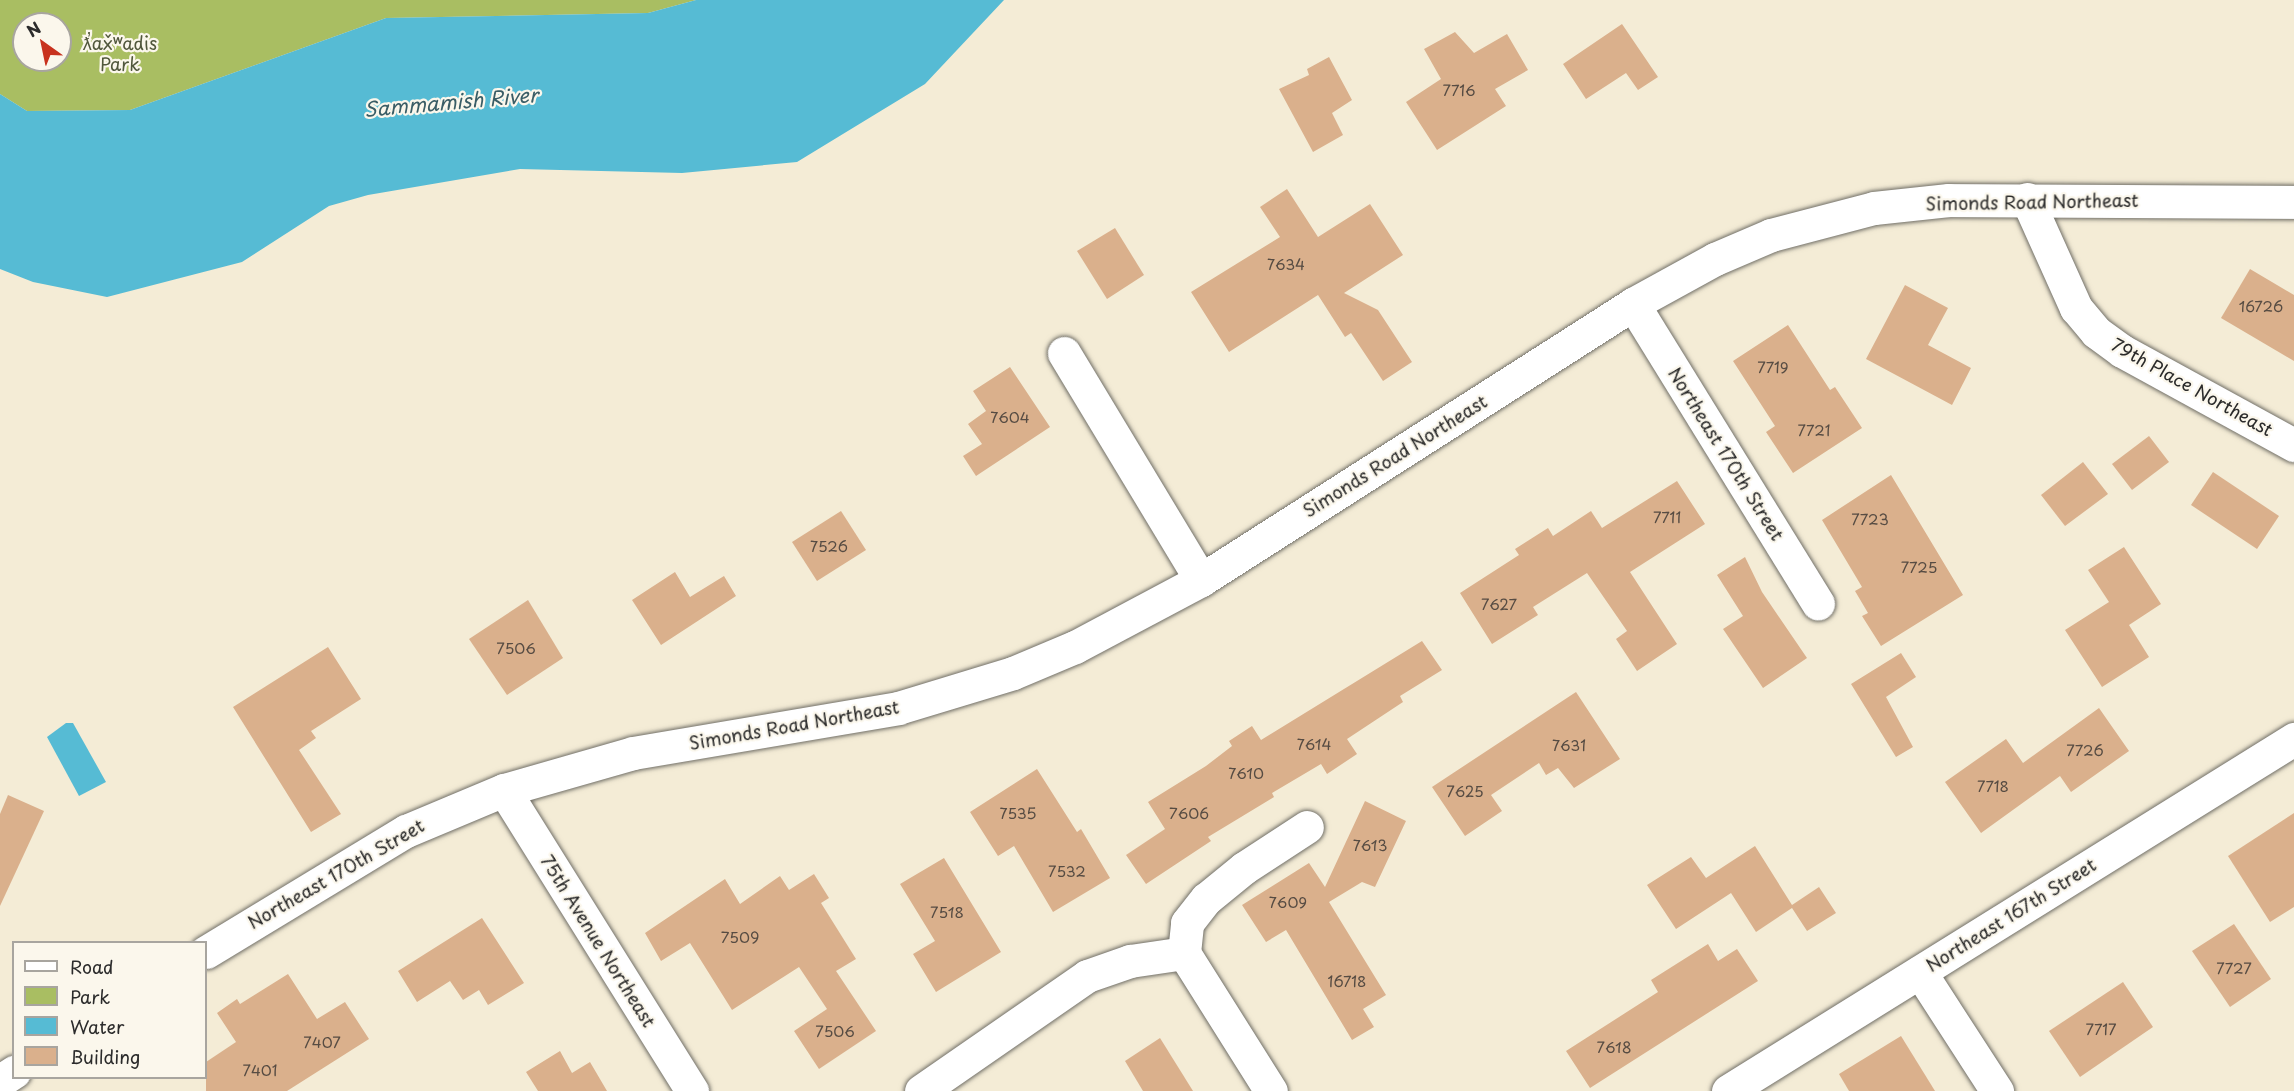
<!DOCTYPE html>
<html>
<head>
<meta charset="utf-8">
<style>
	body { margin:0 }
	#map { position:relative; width:2294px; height:1091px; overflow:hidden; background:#f4ecd6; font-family:"Playpen Sans",sans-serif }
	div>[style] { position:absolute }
	.green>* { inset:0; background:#a9be62 }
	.water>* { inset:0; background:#56bbd4 }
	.building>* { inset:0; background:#dab08c }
	.roads { filter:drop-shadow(0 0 2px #716f67) drop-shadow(0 0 2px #716f67) }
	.minor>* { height:33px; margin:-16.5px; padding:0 16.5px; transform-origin:16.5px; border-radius:16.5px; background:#fff }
	.major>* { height:33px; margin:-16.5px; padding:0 16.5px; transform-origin:16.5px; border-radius:16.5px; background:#fff }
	span { translate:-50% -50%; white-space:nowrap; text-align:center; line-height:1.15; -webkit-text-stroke:4.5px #fbf7ec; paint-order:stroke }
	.number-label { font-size:15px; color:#574c43 }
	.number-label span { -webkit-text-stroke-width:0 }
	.park-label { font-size:18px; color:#51573c }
	.street-label { font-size:18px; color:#2b2b2b }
	.water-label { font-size:20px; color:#3a5d66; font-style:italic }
	.legend { position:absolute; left:12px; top:941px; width:195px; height:138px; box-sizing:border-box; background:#fbf7ec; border:2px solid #a8a59f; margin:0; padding:8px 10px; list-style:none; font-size:18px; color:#2b2b2b }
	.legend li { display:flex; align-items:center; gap:12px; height:30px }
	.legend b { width:30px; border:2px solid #a8a59f }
	.north { position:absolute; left:12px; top:12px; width:60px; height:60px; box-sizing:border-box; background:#fbf7ec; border:2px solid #a8a59f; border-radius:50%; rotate:327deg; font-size:16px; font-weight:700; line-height:24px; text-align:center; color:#2b2b2b }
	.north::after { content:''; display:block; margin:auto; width:21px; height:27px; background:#c8321e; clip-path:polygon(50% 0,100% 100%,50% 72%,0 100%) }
</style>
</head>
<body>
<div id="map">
	<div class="green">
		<div style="clip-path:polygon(evenodd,0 0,696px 0,648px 13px,386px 18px,130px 110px,27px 111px,0 94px,0 0,24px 24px,60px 24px,60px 60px,24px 60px,24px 24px)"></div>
	</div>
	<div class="water">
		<div style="clip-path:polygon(696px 0,1004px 0,925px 84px,797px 162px,682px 173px,520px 169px,368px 195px,329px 206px,242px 262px,107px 297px,33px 282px,0 269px,0 94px,27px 111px,130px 110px,386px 18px,648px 13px)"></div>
		<div style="clip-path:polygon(66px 723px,73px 723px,106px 782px,79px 796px,47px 737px)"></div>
	</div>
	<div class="building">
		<div style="clip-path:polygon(1622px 24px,1658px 77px,1638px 90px,1626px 73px,1586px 99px,1563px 64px)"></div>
		<div style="clip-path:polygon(1455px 32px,1474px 53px,1507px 34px,1528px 70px,1495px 89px,1506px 106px,1437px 150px,1406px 102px,1441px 79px,1424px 49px)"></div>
		<div style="clip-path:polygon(1329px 57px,1352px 100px,1332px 113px,1343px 135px,1313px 152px,1279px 89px,1309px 75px,1307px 69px)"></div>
		<div style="clip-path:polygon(1287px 189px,1318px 237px,1370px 204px,1403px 255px,1344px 293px,1378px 310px,1412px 362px,1383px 381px,1351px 333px,1345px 337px,1318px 295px,1229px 352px,1191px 292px,1280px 237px,1260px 207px)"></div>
		<div style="clip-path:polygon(1115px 228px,1144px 275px,1107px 299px,1077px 251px)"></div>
		<div style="clip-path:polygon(2250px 269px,2294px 295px,2294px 361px,2221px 318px)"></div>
		<div style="clip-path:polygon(1905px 285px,1948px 308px,1928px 345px,1971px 368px,1952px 405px,1866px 359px)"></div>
		<div style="clip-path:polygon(1788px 325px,1830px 390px,1835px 387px,1862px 428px,1793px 473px,1766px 432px,1775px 426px,1733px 361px)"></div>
		<div style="clip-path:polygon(1010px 367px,1050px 427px,976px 476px,963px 456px,982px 444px,968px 424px,986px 411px,973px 391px)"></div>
		<div style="clip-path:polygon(2149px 436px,2169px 462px,2132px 490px,2112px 464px)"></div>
		<div style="clip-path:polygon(2083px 462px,2108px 494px,2065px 526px,2041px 495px)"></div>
		<div style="clip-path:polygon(2213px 472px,2279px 516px,2257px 549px,2191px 505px)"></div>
		<div style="clip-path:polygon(1891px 475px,1963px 595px,1881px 646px,1862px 616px,1868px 613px,1855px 591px,1862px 587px,1822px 520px)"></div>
		<div style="clip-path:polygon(1677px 481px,1705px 524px,1630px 572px,1677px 644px,1637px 671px,1616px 639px,1627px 631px,1587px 573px,1533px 607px,1538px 615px,1492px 644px,1460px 593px,1519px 555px,1515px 549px,1548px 528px,1553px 536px,1591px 511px,1602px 528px)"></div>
		<div style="clip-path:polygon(841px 511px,866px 550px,817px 581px,792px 542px)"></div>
		<div style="clip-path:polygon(2124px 547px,2161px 604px,2129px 625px,2149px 657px,2102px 687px,2065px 630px,2109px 602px,2088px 570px)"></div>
		<div style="clip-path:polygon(1745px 557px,1762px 592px,1807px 658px,1763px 688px,1723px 629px,1743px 616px,1717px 575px)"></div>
		<div style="clip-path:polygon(675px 572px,690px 597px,724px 576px,736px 596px,661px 645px,632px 600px)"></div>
		<div style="clip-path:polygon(528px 600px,563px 658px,507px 695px,469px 639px)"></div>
		<div style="clip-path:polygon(1422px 641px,1442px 670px,1400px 696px,1403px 702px,1347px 739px,1357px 754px,1327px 774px,1321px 764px,1272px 793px,1274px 797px,1208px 837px,1211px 841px,1146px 884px,1126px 855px,1165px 829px,1148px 802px,1206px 766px,1232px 746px,1229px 741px,1252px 726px,1261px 740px)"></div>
		<div style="clip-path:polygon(328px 647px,361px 699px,311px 731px,316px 738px,299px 750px,341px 814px,311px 832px,233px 707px)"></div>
		<div style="clip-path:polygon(1901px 653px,1916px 677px,1886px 697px,1913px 747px,1896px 757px,1851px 684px)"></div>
		<div style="clip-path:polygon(1576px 692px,1620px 759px,1574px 788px,1558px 768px,1546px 775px,1539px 763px,1491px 795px,1502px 811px,1465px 836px,1432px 787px)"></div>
		<div style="clip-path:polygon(2099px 708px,2129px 751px,2071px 792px,2060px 776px,1981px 833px,1945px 782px,2006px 739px,2023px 763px)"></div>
		<div style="clip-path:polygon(1037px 769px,1077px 832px,1081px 829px,1110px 878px,1053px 912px,1014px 846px,998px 856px,970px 812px)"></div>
		<div style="clip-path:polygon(8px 795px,44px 811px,0 906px,0 814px)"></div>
		<div style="clip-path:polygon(1365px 801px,1406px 821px,1375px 887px,1362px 882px,1329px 902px,1386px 995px,1363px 1009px,1374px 1027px,1352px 1040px,1286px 930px,1266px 942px,1242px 905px,1309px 863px,1325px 887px)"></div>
		<div style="clip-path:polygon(2294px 813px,2294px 907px,2270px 922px,2228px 856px)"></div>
		<div style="clip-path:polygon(1755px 846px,1792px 905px,1819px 887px,1836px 913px,1807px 931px,1792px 908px,1756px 932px,1731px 893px,1676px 929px,1647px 885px,1691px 857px,1706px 878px)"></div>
		<div style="clip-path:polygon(944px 858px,1001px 952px,936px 992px,913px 954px,935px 941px,900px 884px)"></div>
		<div style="clip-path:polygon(814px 874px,829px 898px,821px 903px,856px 959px,836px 971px,876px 1031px,819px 1069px,794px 1031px,827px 1009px,799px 967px,732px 1010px,690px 943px,661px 961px,645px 933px,725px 879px,740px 904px,780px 876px,789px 890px)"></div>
		<div style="clip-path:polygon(482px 918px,524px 983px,488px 1005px,479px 990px,463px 1000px,450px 981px,417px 1002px,398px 971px)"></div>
		<div style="clip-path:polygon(2234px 924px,2271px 979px,2230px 1007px,2192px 951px)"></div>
		<div style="clip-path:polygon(1708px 944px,1718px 961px,1737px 949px,1758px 981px,1590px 1088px,1566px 1051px,1658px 992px,1651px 980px)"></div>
		<div style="clip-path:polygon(288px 974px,317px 1019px,345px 1002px,369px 1039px,287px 1091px,206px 1091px,206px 1062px,236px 1042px,217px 1013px,237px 999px,240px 1004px)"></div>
		<div style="clip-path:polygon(2123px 982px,2153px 1027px,2080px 1077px,2049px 1031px)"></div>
		<div style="clip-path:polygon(1901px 1036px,1935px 1091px,1849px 1091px,1839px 1074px)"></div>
		<div style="clip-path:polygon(1160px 1038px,1193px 1091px,1143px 1091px,1125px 1061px)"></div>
		<div style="clip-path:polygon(560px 1051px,572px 1073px,590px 1062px,607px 1091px,538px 1091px,526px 1072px)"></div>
	</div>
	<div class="roads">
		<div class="minor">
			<div style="left:2027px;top:199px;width:120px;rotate:65.8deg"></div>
			<div style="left:2076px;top:308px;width:31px;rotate:50deg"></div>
			<div style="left:2096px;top:332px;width:32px;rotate:36deg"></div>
			<div style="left:2122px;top:351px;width:196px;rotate:28.7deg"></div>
			<div style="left:1633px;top:304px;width:352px;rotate:58.3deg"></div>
			<div style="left:1064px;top:353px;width:265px;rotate:58.9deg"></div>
			<div style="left:504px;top:790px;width:355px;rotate:58deg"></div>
			<div style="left:1184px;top:953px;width:30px;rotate:-84deg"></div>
			<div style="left:1187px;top:923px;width:31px;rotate:-52deg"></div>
			<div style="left:1206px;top:899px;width:49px;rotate:-39.2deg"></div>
			<div style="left:1244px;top:868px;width:75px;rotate:-33.1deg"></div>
			<div style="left:1184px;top:953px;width:163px;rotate:57.8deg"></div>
			<div style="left:1920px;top:972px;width:142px;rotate:57.1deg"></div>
			<div style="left:921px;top:1091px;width:202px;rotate:-34.7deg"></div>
			<div style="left:1087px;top:976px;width:46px;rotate:-19.2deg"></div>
			<div style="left:1130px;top:961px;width:55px;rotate:-8.4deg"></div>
			<div style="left:1728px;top:1091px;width:667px;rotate:-31.88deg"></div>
		</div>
		<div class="major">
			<div style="left:206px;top:952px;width:234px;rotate:-31.2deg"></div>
			<div style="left:406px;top:831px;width:106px;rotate:-22.7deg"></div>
			<div style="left:504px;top:790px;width:134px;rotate:-16deg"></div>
			<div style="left:633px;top:753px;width:269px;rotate:-9.6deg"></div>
			<div style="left:898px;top:708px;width:120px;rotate:-16.9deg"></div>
			<div style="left:1013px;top:673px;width:67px;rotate:-22.8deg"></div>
			<div style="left:1075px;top:647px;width:143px;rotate:-28deg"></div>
			<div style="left:1201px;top:580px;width:513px;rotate:-32.57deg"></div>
			<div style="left:1633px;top:304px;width:94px;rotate:-28.8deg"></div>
			<div style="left:1715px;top:259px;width:61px;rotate:-23.2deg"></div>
			<div style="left:1771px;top:235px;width:106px;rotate:-14.7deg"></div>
			<div style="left:1874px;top:208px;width:75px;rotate:-6.1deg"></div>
			<div style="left:1949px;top:200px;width:345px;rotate:0.3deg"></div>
			<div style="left:0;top:1081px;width:17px;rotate:-33deg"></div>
		</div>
	</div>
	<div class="number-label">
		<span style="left:1459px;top:90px">7716</span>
		<span style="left:1286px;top:264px">7634</span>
		<span style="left:2261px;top:306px">16726</span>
		<span style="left:1773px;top:367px">7719</span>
		<span style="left:1010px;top:417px">7604</span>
		<span style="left:1814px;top:430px">7721</span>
		<span style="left:1667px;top:517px">7711</span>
		<span style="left:1870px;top:519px">7723</span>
		<span style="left:829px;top:546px">7526</span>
		<span style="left:1919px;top:567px">7725</span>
		<span style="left:1499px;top:604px">7627</span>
		<span style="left:516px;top:648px">7506</span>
		<span style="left:1314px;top:744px">7614</span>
		<span style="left:1569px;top:745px">7631</span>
		<span style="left:2085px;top:750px">7726</span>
		<span style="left:1246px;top:773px">7610</span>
		<span style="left:1993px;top:786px">7718</span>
		<span style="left:1465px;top:791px">7625</span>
		<span style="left:1018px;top:813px">7535</span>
		<span style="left:1189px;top:813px">7606</span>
		<span style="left:1370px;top:845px">7613</span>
		<span style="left:1067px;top:871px">7532</span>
		<span style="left:1288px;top:902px">7609</span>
		<span style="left:947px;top:912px">7518</span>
		<span style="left:740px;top:937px">7509</span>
		<span style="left:2234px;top:968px">7727</span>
		<span style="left:1347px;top:981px">16718</span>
		<span style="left:2101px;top:1029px">7717</span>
		<span style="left:835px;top:1031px">7506</span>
		<span style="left:322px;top:1042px">7407</span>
		<span style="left:1614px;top:1047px">7618</span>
		<span style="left:260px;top:1070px">7401</span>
	</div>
	<div class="park-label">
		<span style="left:120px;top:54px">ƛ̕ax̌ʷadis<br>Park</span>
	</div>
	<div class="street-label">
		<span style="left:2032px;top:202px;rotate:-1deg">Simonds Road Northeast</span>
		<span style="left:2192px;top:387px;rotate:29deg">79th Place Northeast</span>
		<span style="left:1726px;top:454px;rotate:58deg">Northeast 170th Street</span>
		<span style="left:1395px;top:456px;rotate:-32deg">Simonds Road Northeast</span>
		<span style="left:794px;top:725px;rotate:-10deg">Simonds Road Northeast</span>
		<span style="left:336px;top:874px;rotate:-30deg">Northeast 170th Street</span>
		<span style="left:2011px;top:915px;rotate:-32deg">Northeast 167th Street</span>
		<span style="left:598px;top:941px;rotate:58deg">75th Avenue Northeast</span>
	</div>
	<div class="water-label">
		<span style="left:451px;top:102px;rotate:-5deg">Sammamish River</span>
	</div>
	<ul class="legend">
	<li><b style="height:8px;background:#fff"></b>Road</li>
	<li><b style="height:16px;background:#a9be62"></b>Park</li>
	<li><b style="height:16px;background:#56bbd4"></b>Water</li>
	<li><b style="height:16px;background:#dab08c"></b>Building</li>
	</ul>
	<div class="north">N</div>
</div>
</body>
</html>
